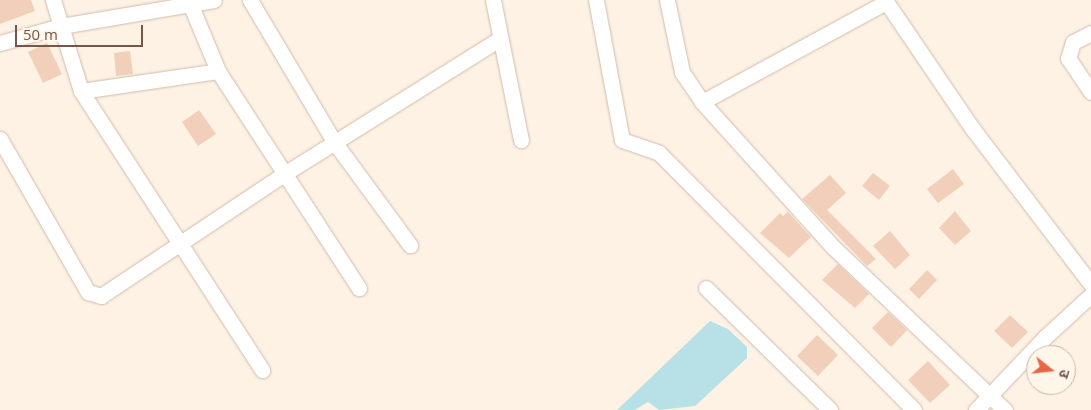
<!DOCTYPE html>
<html>
<head>
<meta charset="utf-8">
<style>
	body { margin:0 }
	#map { position:relative; width:1091px; height:410px; overflow:hidden; background:#fdf2e3; font-family:"Open Sans","Noto Sans Devanagari",sans-serif }
	div>[style] { position:absolute }
	.water>* { inset:0; background:#b7e1e6 }
	.building>* { inset:0; background:#f2cfba }
	.roads { filter:drop-shadow(0 0 1px #d0bbad) drop-shadow(0 0 1px #d0bbad) }
	.minor>* { height:15px; margin:-7.5px; padding:0 7.5px; transform-origin:7.5px; border-radius:7.5px; background:#fff }
	span { translate:-50% -50%; white-space:nowrap; text-align:center; line-height:1.15; -webkit-text-stroke:4px #fff6ea; paint-order:stroke }
	.north { position:absolute; left:1026px; top:345px; width:50px; height:50px; box-sizing:border-box; background:#fff6ea; border:1px solid #c8b6aa; border-radius:50%; rotate:106deg; font-size:14px; font-weight:700; line-height:20px; text-align:center; color:#755749 }
	.north::after { content:''; display:block; margin:auto; width:18px; height:22px; background:#e96546; clip-path:polygon(50% 0,100% 100%,50% 72%,0 100%) }
	.scale { position:absolute; left:15px; top:25px; width:128px; height:22px; box-sizing:border-box; border:2px solid #755749; border-top:0; padding-left:6px; font-size:15px; line-height:18px; white-space:nowrap; color:#755749; -webkit-text-stroke:4px #fff6ea; paint-order:stroke }
</style>
</head>
<body>
<div id="map">
	<div class="water">
		<div style="clip-path:polygon(710px 321px,728px 329px,747px 347px,747px 358px,695px 406px,659px 410px,648px 402px,635px 410px,617px 410px)"></div>
	</div>
	<div class="building">
		<div style="clip-path:polygon(0 0,31px 0,35px 11px,0 24px)"></div>
		<div style="clip-path:polygon(47px 43px,62px 74px,43px 83px,28px 52px)"></div>
		<div style="clip-path:polygon(130px 51px,133px 74px,116px 76px,114px 53px)"></div>
		<div style="clip-path:polygon(199px 110px,216px 134px,198px 146px,182px 122px)"></div>
		<div style="clip-path:polygon(953px 169px,964px 184px,938px 203px,927px 189px)"></div>
		<div style="clip-path:polygon(873px 173px,890px 186px,879px 200px,862px 186px)"></div>
		<div style="clip-path:polygon(830px 175px,846px 193px,827px 210px,876px 259px,867px 266px,802px 199px)"></div>
		<div style="clip-path:polygon(955px 211px,971px 231px,955px 245px,939px 228px)"></div>
		<div style="clip-path:polygon(788px 212px,811px 237px,789px 258px,760px 233px,780px 213px,783px 216px)"></div>
		<div style="clip-path:polygon(890px 231px,910px 255px,895px 269px,873px 246px)"></div>
		<div style="clip-path:polygon(838px 264px,869px 294px,855px 308px,822px 280px)"></div>
		<div style="clip-path:polygon(927px 270px,937px 280px,919px 299px,909px 289px)"></div>
		<div style="clip-path:polygon(888px 312px,907px 330px,891px 347px,872px 328px)"></div>
		<div style="clip-path:polygon(1010px 315px,1028px 332px,1012px 348px,994px 331px)"></div>
		<div style="clip-path:polygon(817px 335px,838px 355px,818px 376px,797px 356px)"></div>
		<div style="clip-path:polygon(928px 361px,950px 385px,930px 403px,908px 380px)"></div>
	</div>
	<div class="roads">
		<div class="minor">
			<div style="left:53px;top:0;width:95px;rotate:72.9deg"></div>
			<div style="left:81px;top:91px;width:333px;rotate:57deg"></div>
			<div style="left:250px;top:0;width:166px;rotate:59.3deg"></div>
			<div style="left:335px;top:143px;width:127px;rotate:53.7deg"></div>
			<div style="left:493px;top:0;width:143px;rotate:78.7deg"></div>
			<div style="left:596px;top:0;width:142px;rotate:79.5deg"></div>
			<div style="left:622px;top:140px;width:39px;rotate:19deg"></div>
			<div style="left:659px;top:153px;width:362px;rotate:45.2deg"></div>
			<div style="left:667px;top:0;width:74px;rotate:78.2deg"></div>
			<div style="left:682px;top:72px;width:36px;rotate:56deg"></div>
			<div style="left:702px;top:102px;width:195px;rotate:47.9deg"></div>
			<div style="left:833px;top:247px;width:237px;rotate:43.5deg"></div>
			<div style="left:885px;top:0;width:155px;rotate:55.8deg"></div>
			<div style="left:972px;top:128px;width:196px;rotate:52.7deg"></div>
			<div style="left:191px;top:6px;width:70px;rotate:67.4deg"></div>
			<div style="left:218px;top:71px;width:259px;rotate:57deg"></div>
			<div style="left:1091px;top:33px;width:20px;rotate:153deg"></div>
			<div style="left:1073px;top:42px;width:17px;rotate:107deg"></div>
			<div style="left:1068px;top:58px;width:41px;rotate:55.9deg"></div>
			<div style="left:0;top:43px;width:63px;rotate:-15.6deg"></div>
			<div style="left:61px;top:26px;width:155px;rotate:-9.6deg"></div>
			<div style="left:81px;top:91px;width:138px;rotate:-8.3deg"></div>
			<div style="left:702px;top:102px;width:209px;rotate:-28.5deg"></div>
			<div style="left:0;top:139px;width:177px;rotate:60.1deg"></div>
			<div style="left:88px;top:292px;width:14px;rotate:17deg"></div>
			<div style="left:101px;top:296px;width:220px;rotate:-33.7deg"></div>
			<div style="left:284px;top:174px;width:252px;rotate:-32.1deg"></div>
			<div style="left:706px;top:288px;width:174px;rotate:44.5deg"></div>
			<div style="left:976px;top:410px;width:99px;rotate:-46.6deg"></div>
			<div style="left:1044px;top:338px;width:64px;rotate:-42.5deg"></div>
		</div>
	</div>
	<div class="north">उ</div>
	<div class="scale">50 m</div>
</div>
</body>
</html>
